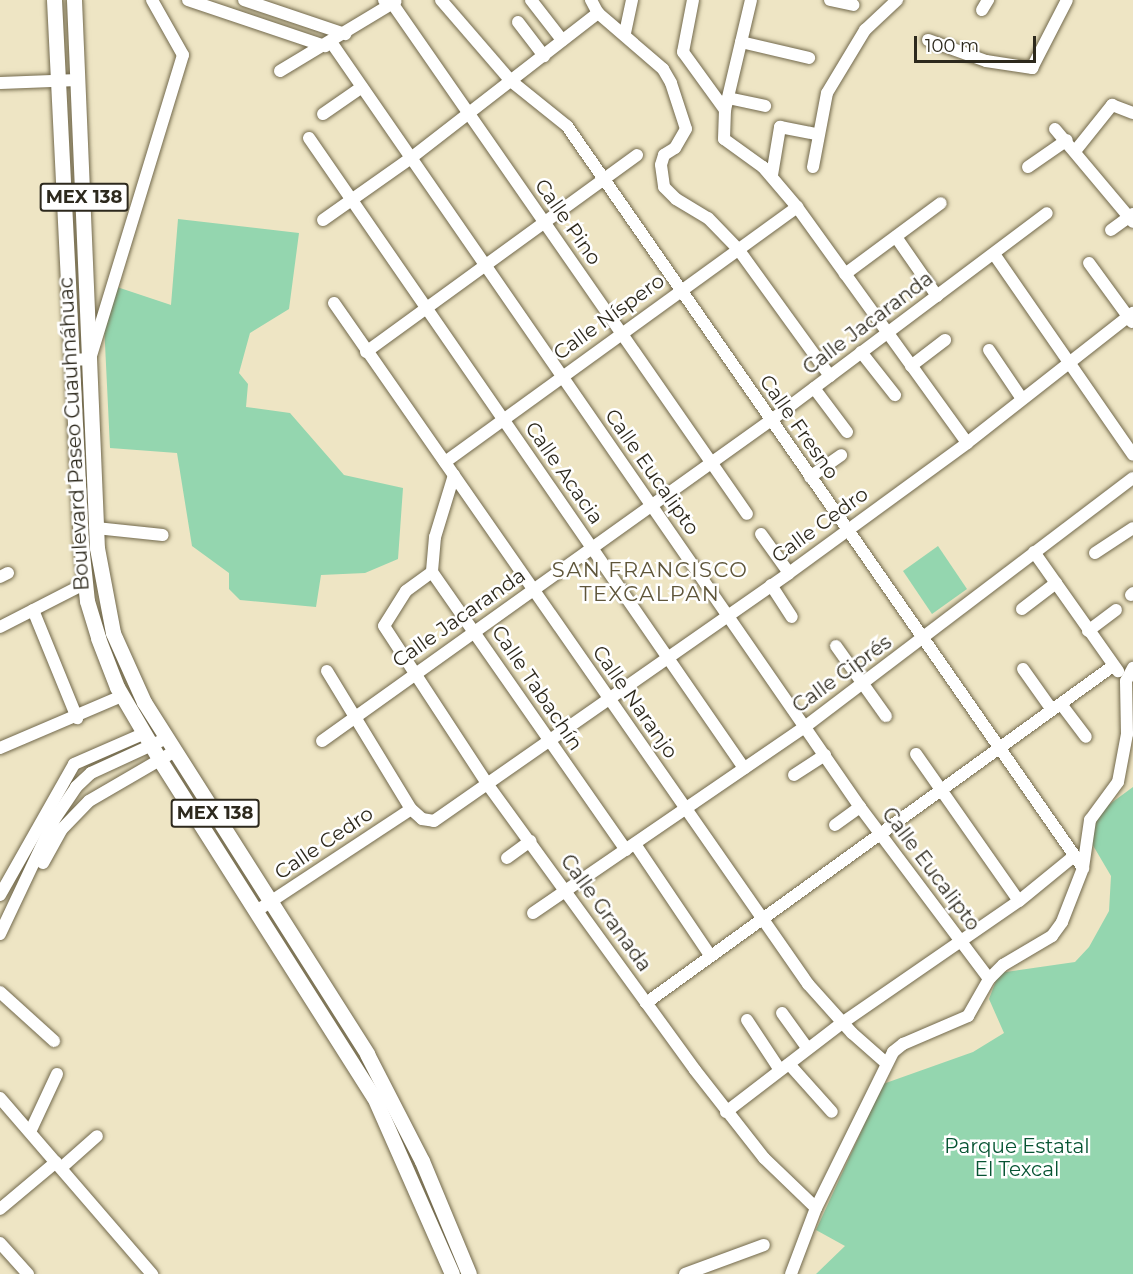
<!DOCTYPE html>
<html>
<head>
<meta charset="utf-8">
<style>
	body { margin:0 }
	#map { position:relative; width:1133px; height:1274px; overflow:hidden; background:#eee5c4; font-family:Montserrat,sans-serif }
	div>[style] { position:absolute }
	.green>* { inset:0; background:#94d6af }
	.roads { filter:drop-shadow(0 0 2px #72694c) drop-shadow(0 0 2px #72694c) }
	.minor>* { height:12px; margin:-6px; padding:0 6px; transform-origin:6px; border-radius:6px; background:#fff }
	.major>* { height:15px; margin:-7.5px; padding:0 7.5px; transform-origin:7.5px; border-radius:7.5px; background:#fff }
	span { translate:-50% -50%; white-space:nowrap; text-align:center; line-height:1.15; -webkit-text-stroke:5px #fff; paint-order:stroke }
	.shield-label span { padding:2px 4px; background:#fff; border:2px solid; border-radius:4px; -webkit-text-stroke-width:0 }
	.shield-label { font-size:18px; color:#2d291d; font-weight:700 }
	.street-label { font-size:20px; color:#2d291d }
	.park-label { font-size:20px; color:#075433 }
	.neighbourhood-label { font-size:21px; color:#5f563a; letter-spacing:1.5px }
	.scale { position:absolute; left:914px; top:36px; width:122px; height:27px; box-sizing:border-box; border:3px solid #2d291d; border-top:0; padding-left:8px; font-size:18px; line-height:21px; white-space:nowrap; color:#2d291d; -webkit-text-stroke:4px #fff; paint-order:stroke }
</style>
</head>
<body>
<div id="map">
	<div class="green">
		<div style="clip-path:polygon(178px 219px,299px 233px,289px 309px,250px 333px,239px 373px,248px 384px,246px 407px,290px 413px,344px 475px,403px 488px,398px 559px,365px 573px,321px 575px,316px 607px,240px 600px,229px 589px,229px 573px,192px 546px,177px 453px,110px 448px,104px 323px,117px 287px,171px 305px)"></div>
		<div style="clip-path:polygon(938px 546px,967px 589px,932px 614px,903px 571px)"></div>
		<div style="clip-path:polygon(1133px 787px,1133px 1274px,816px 1274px,845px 1246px,816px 1230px,883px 1084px,973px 1052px,1004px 1033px,989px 999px,999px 973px,1075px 962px,1089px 947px,1109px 911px,1111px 876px,1091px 842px,1099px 812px)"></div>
	</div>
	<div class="roads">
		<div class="minor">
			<div style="left:188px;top:0;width:145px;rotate:18.6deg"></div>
			<div style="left:244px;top:0;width:107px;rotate:18.6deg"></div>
			<div style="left:384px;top:0;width:9px;rotate:21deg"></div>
			<div style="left:392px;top:3px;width:622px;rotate:55.21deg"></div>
			<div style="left:441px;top:0;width:107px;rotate:49.2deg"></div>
			<div style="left:511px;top:81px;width:72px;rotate:38.8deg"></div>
			<div style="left:567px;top:126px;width:904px;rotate:55.18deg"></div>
			<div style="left:531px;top:0;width:51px;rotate:52.2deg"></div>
			<div style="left:591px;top:0;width:15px;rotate:62deg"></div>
			<div style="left:598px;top:13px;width:86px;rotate:40.7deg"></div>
			<div style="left:663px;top:69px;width:16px;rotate:60deg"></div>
			<div style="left:671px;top:83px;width:48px;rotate:71.9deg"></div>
			<div style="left:686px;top:129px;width:22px;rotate:120deg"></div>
			<div style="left:675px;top:148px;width:13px;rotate:148deg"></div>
			<div style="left:664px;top:155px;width:10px;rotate:107deg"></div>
			<div style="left:661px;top:165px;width:22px;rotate:82deg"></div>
			<div style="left:664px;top:187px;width:17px;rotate:45deg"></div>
			<div style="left:676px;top:199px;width:37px;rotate:31deg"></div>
			<div style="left:708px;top:218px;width:43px;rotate:45.9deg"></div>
			<div style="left:738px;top:249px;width:157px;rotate:54.1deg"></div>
			<div style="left:693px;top:0;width:53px;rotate:100.9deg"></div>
			<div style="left:683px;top:52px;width:72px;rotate:54.1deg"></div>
			<div style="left:751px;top:0;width:113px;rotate:103.3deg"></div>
			<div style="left:725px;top:110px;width:29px;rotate:92deg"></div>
			<div style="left:724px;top:139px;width:48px;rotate:35.7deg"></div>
			<div style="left:763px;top:167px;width:52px;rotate:49.6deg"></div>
			<div style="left:797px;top:207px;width:291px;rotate:54.2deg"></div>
			<div style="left:830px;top:0;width:24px;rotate:12deg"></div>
			<div style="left:982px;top:10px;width:12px;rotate:-59deg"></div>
			<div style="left:518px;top:22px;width:43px;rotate:52.6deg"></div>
			<div style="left:625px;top:33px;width:34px;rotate:-78deg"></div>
			<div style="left:928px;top:40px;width:62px;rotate:19.9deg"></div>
			<div style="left:986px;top:61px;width:47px;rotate:8.7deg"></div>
			<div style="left:1032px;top:68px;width:76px;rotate:-62.8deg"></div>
			<div style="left:331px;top:42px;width:930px;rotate:55.34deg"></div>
			<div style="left:860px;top:807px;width:215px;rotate:53.1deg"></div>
			<div style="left:741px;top:42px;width:70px;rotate:13.2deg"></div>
			<div style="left:280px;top:71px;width:135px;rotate:-31.1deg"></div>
			<div style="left:0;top:83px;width:78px;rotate:-2.2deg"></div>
			<div style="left:728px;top:98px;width:38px;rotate:12deg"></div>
			<div style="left:323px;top:114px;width:47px;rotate:-34.7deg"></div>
			<div style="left:1055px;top:129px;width:121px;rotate:50deg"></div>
			<div style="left:309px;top:138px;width:766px;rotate:55.38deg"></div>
			<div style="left:1076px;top:150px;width:58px;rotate:-51.3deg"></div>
			<div style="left:1112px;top:105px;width:22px;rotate:21deg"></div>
			<div style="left:813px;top:167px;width:75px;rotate:-79.3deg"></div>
			<div style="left:827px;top:93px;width:74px;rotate:-58.9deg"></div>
			<div style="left:865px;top:30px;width:44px;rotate:-43.2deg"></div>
			<div style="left:1028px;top:167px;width:47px;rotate:-34.7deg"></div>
			<div style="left:772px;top:175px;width:49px;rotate:-80.5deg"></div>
			<div style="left:780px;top:127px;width:37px;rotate:11deg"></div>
			<div style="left:323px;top:220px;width:108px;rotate:-35.2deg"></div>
			<div style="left:411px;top:158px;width:237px;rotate:-37.8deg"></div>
			<div style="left:1111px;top:230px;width:27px;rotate:-36deg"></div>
			<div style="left:896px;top:237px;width:72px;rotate:55.2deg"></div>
			<div style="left:994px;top:254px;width:244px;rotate:55.3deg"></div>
			<div style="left:1089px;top:263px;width:73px;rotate:53.9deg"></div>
			<div style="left:845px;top:274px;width:119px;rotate:-36.5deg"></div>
			<div style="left:334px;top:303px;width:830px;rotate:55.16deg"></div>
			<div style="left:808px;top:984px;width:66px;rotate:48.1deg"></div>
			<div style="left:852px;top:1033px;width:45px;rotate:41.4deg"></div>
			<div style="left:989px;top:350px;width:59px;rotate:56deg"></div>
			<div style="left:366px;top:352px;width:335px;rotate:-36deg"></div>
			<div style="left:861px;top:352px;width:55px;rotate:51.7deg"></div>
			<div style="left:71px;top:360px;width:19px;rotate:-3deg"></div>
			<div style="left:90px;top:359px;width:318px;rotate:-73deg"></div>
			<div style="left:183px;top:55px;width:63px;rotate:-119.4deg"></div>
			<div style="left:911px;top:366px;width:43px;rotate:-37.4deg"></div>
			<div style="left:814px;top:388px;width:55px;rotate:53.1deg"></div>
			<div style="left:445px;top:462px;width:435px;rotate:-35.9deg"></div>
			<div style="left:454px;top:475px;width:65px;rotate:107deg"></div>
			<div style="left:435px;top:537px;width:35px;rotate:95deg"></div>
			<div style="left:432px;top:572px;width:339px;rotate:55.1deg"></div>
			<div style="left:810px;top:477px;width:38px;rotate:-35deg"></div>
			<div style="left:96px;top:528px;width:67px;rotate:6deg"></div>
			<div style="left:761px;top:534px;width:48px;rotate:54.3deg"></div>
			<div style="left:1034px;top:552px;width:146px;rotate:54.8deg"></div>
			<div style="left:1095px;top:553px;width:45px;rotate:-33.3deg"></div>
			<div style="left:432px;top:572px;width:32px;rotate:144deg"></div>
			<div style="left:406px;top:591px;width:41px;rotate:122.2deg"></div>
			<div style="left:384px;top:626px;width:190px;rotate:56.8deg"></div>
			<div style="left:488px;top:785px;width:352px;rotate:54deg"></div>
			<div style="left:695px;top:1070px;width:112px;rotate:51.9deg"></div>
			<div style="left:764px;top:1158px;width:72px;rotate:43.9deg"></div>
			<div style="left:0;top:577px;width:9px;rotate:-27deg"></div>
			<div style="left:771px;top:585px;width:38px;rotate:57deg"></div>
			<div style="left:1131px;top:595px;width:3px;rotate:-45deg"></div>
			<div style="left:1022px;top:609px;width:43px;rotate:-37.4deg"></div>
			<div style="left:33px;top:610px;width:117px;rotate:67.8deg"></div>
			<div style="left:0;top:627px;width:94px;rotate:-27.1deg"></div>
			<div style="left:1088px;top:631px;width:35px;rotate:-37deg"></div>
			<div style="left:836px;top:646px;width:86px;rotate:54.5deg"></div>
			<div style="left:1023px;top:669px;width:50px;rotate:54.7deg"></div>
			<div style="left:327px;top:671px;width:162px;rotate:58.7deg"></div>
			<div style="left:411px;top:809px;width:15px;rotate:42deg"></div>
			<div style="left:422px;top:819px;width:12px;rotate:9deg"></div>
			<div style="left:434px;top:821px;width:433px;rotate:-34.9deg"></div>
			<div style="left:789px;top:573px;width:220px;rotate:-36.1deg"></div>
			<div style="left:967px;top:443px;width:211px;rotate:-38.1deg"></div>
			<div style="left:1061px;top:704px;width:41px;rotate:52.9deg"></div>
			<div style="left:322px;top:741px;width:551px;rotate:-35.54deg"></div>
			<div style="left:770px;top:421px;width:346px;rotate:-36.9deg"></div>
			<div style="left:0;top:748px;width:133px;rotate:-23.1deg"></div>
			<div style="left:916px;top:754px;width:179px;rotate:55deg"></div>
			<div style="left:794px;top:775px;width:37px;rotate:-33deg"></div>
			<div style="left:835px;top:825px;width:31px;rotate:-36deg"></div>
			<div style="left:635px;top:844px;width:134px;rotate:56deg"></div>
			<div style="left:507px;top:858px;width:29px;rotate:-36deg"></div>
			<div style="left:43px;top:863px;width:38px;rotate:-61deg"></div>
			<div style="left:61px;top:830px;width:40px;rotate:-46deg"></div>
			<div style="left:89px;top:801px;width:99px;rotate:-30.2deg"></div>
			<div style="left:0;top:895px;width:150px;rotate:-60.5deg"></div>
			<div style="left:74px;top:764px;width:77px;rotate:-23.6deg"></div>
			<div style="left:258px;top:910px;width:183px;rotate:-33.4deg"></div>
			<div style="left:533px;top:913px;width:331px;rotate:-34.4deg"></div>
			<div style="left:806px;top:726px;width:410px;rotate:-37.2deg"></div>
			<div style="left:0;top:934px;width:126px;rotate:-64.7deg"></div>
			<div style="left:54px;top:820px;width:40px;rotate:-56deg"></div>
			<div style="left:76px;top:787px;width:21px;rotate:-43deg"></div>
			<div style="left:91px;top:773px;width:84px;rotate:-24.7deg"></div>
			<div style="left:0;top:992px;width:73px;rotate:42.2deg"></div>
			<div style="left:646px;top:1003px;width:576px;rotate:-35.82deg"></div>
			<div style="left:782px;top:1013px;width:44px;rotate:54.2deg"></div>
			<div style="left:747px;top:1020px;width:60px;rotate:56.6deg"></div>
			<div style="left:789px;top:1064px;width:64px;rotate:48.1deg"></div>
			<div style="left:0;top:1098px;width:233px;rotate:49.2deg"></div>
			<div style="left:726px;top:1112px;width:146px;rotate:-37.5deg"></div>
			<div style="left:842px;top:1023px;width:215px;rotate:-34.6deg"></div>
			<div style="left:1019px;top:901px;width:71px;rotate:-39.3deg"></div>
			<div style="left:30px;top:1132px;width:64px;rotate:-65deg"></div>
			<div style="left:61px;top:1168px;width:48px;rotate:-41.6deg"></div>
			<div style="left:0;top:1209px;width:73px;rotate:-40deg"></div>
			<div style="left:0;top:1243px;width:42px;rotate:47.9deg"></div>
			<div style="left:685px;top:1274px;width:84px;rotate:-20.2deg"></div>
			<div style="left:791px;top:1274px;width:71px;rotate:-69.3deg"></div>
			<div style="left:816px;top:1208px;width:174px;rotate:-63.7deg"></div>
			<div style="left:893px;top:1052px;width:13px;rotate:-39deg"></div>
			<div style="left:903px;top:1044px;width:71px;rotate:-23.3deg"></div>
			<div style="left:968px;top:1016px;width:43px;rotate:-60.4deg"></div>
			<div style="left:989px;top:979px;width:20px;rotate:-45deg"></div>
			<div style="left:1003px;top:965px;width:57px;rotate:-30.6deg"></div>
			<div style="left:1052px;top:936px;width:17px;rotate:-54deg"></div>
			<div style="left:1062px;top:922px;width:58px;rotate:-68.7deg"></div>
			<div style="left:1083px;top:868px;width:49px;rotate:-81.7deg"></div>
			<div style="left:1090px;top:820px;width:47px;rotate:-53.6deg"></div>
			<div style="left:1118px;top:782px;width:49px;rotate:-79.4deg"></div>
			<div style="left:1127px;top:734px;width:53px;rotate:-91.1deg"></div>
			<div style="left:1126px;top:681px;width:15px;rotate:-62deg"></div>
		</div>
		<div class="major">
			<div style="left:54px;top:0;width:545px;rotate:87.16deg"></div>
			<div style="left:81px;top:544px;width:57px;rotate:84deg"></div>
			<div style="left:87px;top:601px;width:39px;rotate:73deg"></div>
			<div style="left:98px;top:638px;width:53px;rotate:68.8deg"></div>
			<div style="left:117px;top:687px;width:87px;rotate:59.6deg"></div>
			<div style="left:161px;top:762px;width:397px;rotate:57.6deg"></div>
			<div style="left:374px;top:1097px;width:193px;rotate:66.2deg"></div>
			<div style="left:74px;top:0;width:548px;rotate:87.6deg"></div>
			<div style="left:97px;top:548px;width:86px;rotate:79.3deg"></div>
			<div style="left:113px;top:633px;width:76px;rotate:65.8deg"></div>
			<div style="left:144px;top:702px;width:417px;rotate:57.6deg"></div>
			<div style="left:367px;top:1054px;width:120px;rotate:62.8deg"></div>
			<div style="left:422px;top:1161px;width:122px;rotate:67.4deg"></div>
		</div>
	</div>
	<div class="shield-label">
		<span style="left:84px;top:197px">MEX 138</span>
		<span style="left:215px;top:813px">MEX 138</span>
	</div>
	<div class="street-label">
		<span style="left:568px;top:222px;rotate:55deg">Calle Pino</span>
		<span style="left:609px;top:317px;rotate:-36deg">Calle Níspero</span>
		<span style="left:868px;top:323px;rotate:-37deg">Calle Jacaranda</span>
		<span style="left:799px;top:427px;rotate:55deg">Calle Fresno</span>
		<span style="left:74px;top:434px;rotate:-93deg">Boulevard Paseo Cuauhnáhuac</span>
		<span style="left:652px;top:472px;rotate:55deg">Calle Eucalipto</span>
		<span style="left:564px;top:473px;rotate:55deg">Calle Acacia</span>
		<span style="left:820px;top:525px;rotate:-36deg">Calle Cedro</span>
		<span style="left:459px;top:618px;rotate:-35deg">Calle Jacaranda</span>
		<span style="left:842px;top:674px;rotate:-36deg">Calle Ciprés</span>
		<span style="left:537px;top:688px;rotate:56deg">Calle Tabachín</span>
		<span style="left:635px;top:702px;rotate:55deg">Calle Naranjo</span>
		<span style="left:324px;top:843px;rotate:-34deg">Calle Cedro</span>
		<span style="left:931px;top:869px;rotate:53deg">Calle Eucalipto</span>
		<span style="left:606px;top:913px;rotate:54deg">Calle Granada</span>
	</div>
	<div class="park-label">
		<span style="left:1017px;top:1158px">Parque Estatal<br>El Texcal</span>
	</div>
	<div class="neighbourhood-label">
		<span style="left:650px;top:582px">SAN FRANCISCO<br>TEXCALPAN</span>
	</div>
	<div class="scale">100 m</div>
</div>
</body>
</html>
